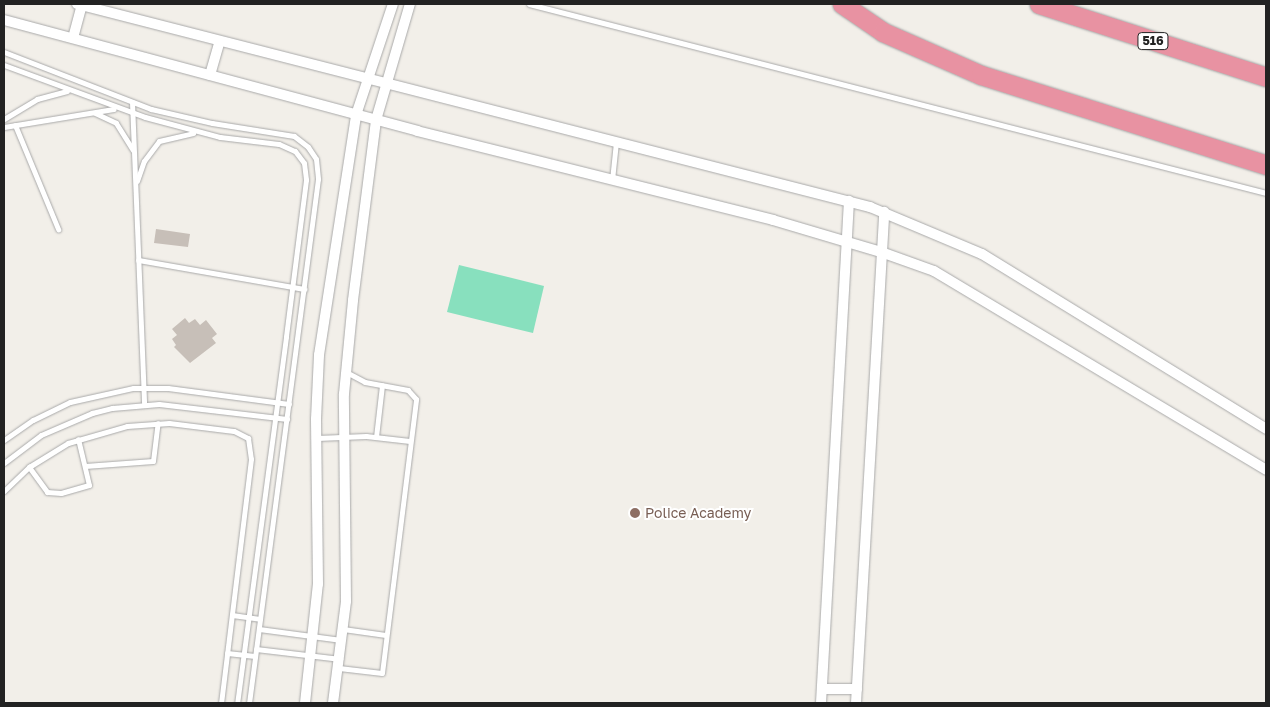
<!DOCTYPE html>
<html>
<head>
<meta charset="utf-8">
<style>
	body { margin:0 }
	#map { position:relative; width:1270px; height:707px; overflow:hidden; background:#f2efe9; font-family:"Golos Text",sans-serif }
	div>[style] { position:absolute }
	.pitch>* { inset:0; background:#88e0be }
	.building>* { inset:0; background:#c7bfb8 }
	.roads { filter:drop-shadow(0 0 1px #a9a9a9) drop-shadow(0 0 1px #a9a9a9) }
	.lane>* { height:5px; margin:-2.5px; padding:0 2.5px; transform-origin:2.5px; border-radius:2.5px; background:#fff }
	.street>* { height:10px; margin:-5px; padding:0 5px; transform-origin:5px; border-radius:5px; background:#fff }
	.highway>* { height:19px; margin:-9.5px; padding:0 9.5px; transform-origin:9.5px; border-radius:9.5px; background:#e892a2 }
	.dots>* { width:14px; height:14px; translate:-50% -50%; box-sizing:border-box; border:2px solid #fff; border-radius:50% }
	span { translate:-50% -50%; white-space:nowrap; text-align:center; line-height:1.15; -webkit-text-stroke:4px #fff; paint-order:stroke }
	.shield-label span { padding:1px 4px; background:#fff; border:1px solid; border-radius:4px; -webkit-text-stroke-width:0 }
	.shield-label { font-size:12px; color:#222; font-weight:700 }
	.education-label { font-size:14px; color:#785e54 }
	.left { translate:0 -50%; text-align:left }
	.frame { position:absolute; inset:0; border:5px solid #222; pointer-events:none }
</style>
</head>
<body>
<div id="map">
	<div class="pitch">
		<div style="clip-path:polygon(459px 265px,544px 286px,533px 333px,447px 312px)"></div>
	</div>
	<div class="building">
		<div style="clip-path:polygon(156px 229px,190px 234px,188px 247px,154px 243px)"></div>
		<div style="clip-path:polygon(185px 318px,189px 323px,195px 319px,200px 325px,206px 320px,217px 334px,212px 338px,216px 343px,190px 363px,174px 347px,176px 345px,172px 339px,177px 335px,172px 329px)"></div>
	</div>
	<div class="roads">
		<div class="lane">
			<div style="left:529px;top:4px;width:761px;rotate:14.38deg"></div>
			<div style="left:4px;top:52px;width:158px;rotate:21.2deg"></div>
			<div style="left:151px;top:109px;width:63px;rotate:12.9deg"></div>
			<div style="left:212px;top:123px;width:83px;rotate:9deg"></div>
			<div style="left:294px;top:136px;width:18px;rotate:38deg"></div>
			<div style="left:308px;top:147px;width:14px;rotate:56deg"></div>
			<div style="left:316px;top:159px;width:20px;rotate:84deg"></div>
			<div style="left:318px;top:179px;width:529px;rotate:97.5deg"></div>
			<div style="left:4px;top:65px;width:150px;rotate:20.2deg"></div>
			<div style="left:145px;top:117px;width:78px;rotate:14.9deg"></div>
			<div style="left:220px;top:137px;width:59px;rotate:6.8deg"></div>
			<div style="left:279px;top:144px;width:17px;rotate:24deg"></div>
			<div style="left:295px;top:151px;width:15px;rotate:53deg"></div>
			<div style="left:304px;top:163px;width:17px;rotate:83deg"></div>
			<div style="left:306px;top:180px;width:158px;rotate:97.3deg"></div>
			<div style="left:286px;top:337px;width:369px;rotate:97.6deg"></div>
			<div style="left:132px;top:102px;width:302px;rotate:87.7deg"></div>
			<div style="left:95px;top:113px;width:23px;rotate:25deg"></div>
			<div style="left:116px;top:123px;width:32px;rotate:58deg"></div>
			<div style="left:4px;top:119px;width:39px;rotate:-31deg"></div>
			<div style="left:37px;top:99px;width:31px;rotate:-15deg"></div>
			<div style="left:15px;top:125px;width:113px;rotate:67.5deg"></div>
			<div style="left:4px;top:127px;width:111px;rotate:-9.3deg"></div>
			<div style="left:612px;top:180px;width:37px;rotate:-84deg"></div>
			<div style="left:137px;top:181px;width:21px;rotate:-71deg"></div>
			<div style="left:144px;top:161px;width:25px;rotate:-53deg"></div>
			<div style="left:159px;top:141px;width:35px;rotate:-13deg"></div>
			<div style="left:138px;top:260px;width:169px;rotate:9.9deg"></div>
			<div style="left:376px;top:437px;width:52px;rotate:-83.4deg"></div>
			<div style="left:317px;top:438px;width:49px;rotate:-2.3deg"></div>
			<div style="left:366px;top:436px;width:44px;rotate:6.5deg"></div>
			<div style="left:4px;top:440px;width:35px;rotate:-35deg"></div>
			<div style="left:33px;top:420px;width:41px;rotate:-25.9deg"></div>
			<div style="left:70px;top:402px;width:65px;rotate:-12.5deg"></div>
			<div style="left:133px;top:388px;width:35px"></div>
			<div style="left:168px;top:388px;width:122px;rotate:7.5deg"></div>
			<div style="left:4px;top:463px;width:46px;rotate:-37.1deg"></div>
			<div style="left:41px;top:435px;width:56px;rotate:-23.3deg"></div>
			<div style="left:92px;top:413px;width:21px;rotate:-14deg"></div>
			<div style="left:112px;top:408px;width:47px;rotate:-4.9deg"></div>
			<div style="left:159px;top:404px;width:129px;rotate:6.7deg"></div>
			<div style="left:85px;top:466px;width:68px;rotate:-4.2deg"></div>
			<div style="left:153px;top:461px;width:38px;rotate:-83deg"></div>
			<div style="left:29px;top:467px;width:31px;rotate:54deg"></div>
			<div style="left:47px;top:492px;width:14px;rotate:4deg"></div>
			<div style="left:61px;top:493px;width:29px;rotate:-16deg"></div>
			<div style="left:89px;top:485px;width:47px;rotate:-103.4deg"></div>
			<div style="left:4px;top:491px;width:35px;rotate:-44deg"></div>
			<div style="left:29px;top:467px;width:46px;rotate:-31.6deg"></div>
			<div style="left:68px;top:443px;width:61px;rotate:-16.1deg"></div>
			<div style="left:127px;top:426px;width:42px;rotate:-4.1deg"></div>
			<div style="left:169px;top:423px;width:65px;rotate:7deg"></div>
			<div style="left:234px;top:431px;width:16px;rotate:27deg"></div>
			<div style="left:248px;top:438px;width:21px;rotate:82deg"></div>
			<div style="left:251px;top:459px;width:246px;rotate:97deg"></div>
			<div style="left:232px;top:615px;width:28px;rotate:8deg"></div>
			<div style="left:259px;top:629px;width:83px;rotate:7.6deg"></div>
			<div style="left:343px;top:629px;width:43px;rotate:7.9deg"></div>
			<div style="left:256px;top:649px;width:85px;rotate:6.8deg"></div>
			<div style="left:227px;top:653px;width:28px;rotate:6deg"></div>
			<div style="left:339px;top:668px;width:43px;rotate:6.6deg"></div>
			<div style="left:382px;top:673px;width:276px;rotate:-82.9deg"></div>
			<div style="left:416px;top:399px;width:12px;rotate:-132deg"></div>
			<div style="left:408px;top:390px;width:44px;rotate:-169.5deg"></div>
			<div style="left:365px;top:382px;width:21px;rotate:-152deg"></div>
		</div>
		<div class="street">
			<div style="left:77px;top:4px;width:819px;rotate:14.36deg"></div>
			<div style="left:870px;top:207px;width:121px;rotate:22.8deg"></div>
			<div style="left:982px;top:254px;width:334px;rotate:31.6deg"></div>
			<div style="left:4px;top:20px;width:428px;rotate:15deg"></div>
			<div style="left:417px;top:131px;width:367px;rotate:14deg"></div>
			<div style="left:773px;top:220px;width:113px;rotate:16.5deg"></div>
			<div style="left:881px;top:252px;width:56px;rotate:19.7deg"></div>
			<div style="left:934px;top:271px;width:387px;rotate:30.9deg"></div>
			<div style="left:73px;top:38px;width:34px;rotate:-75deg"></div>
			<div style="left:210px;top:75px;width:35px;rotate:-74deg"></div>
			<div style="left:822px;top:689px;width:35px"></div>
			<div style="left:305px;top:703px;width:120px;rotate:-83.8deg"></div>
			<div style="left:318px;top:584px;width:165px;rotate:-90.7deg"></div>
			<div style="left:316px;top:419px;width:64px;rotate:-87.3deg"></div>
			<div style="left:319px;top:355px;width:243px;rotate:-81.2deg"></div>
			<div style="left:356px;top:115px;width:117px;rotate:-71.6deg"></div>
			<div style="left:333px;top:703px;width:103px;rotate:-82.7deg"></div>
			<div style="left:346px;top:601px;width:207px;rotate:-90.6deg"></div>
			<div style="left:344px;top:394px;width:94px;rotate:-84.5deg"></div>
			<div style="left:353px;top:300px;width:181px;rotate:-82.7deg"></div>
			<div style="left:376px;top:120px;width:121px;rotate:-73.7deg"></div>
			<div style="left:821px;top:703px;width:503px;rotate:-86.81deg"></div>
			<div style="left:856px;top:703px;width:492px;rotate:-86.7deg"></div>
		</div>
		<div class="highway">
			<div style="left:842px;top:4px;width:50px;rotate:34.3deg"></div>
			<div style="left:883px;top:32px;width:107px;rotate:23.7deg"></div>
			<div style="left:981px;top:75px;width:299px;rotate:17.5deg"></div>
			<div style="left:1039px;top:4px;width:238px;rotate:17.8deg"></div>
		</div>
	</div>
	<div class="dots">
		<div style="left:635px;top:513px;background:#8d6e63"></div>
	</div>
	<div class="shield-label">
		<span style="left:1153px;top:41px">516</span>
	</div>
	<div class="education-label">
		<span class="left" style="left:645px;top:513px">Police Academy</span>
	</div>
	<div class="frame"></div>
</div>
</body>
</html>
